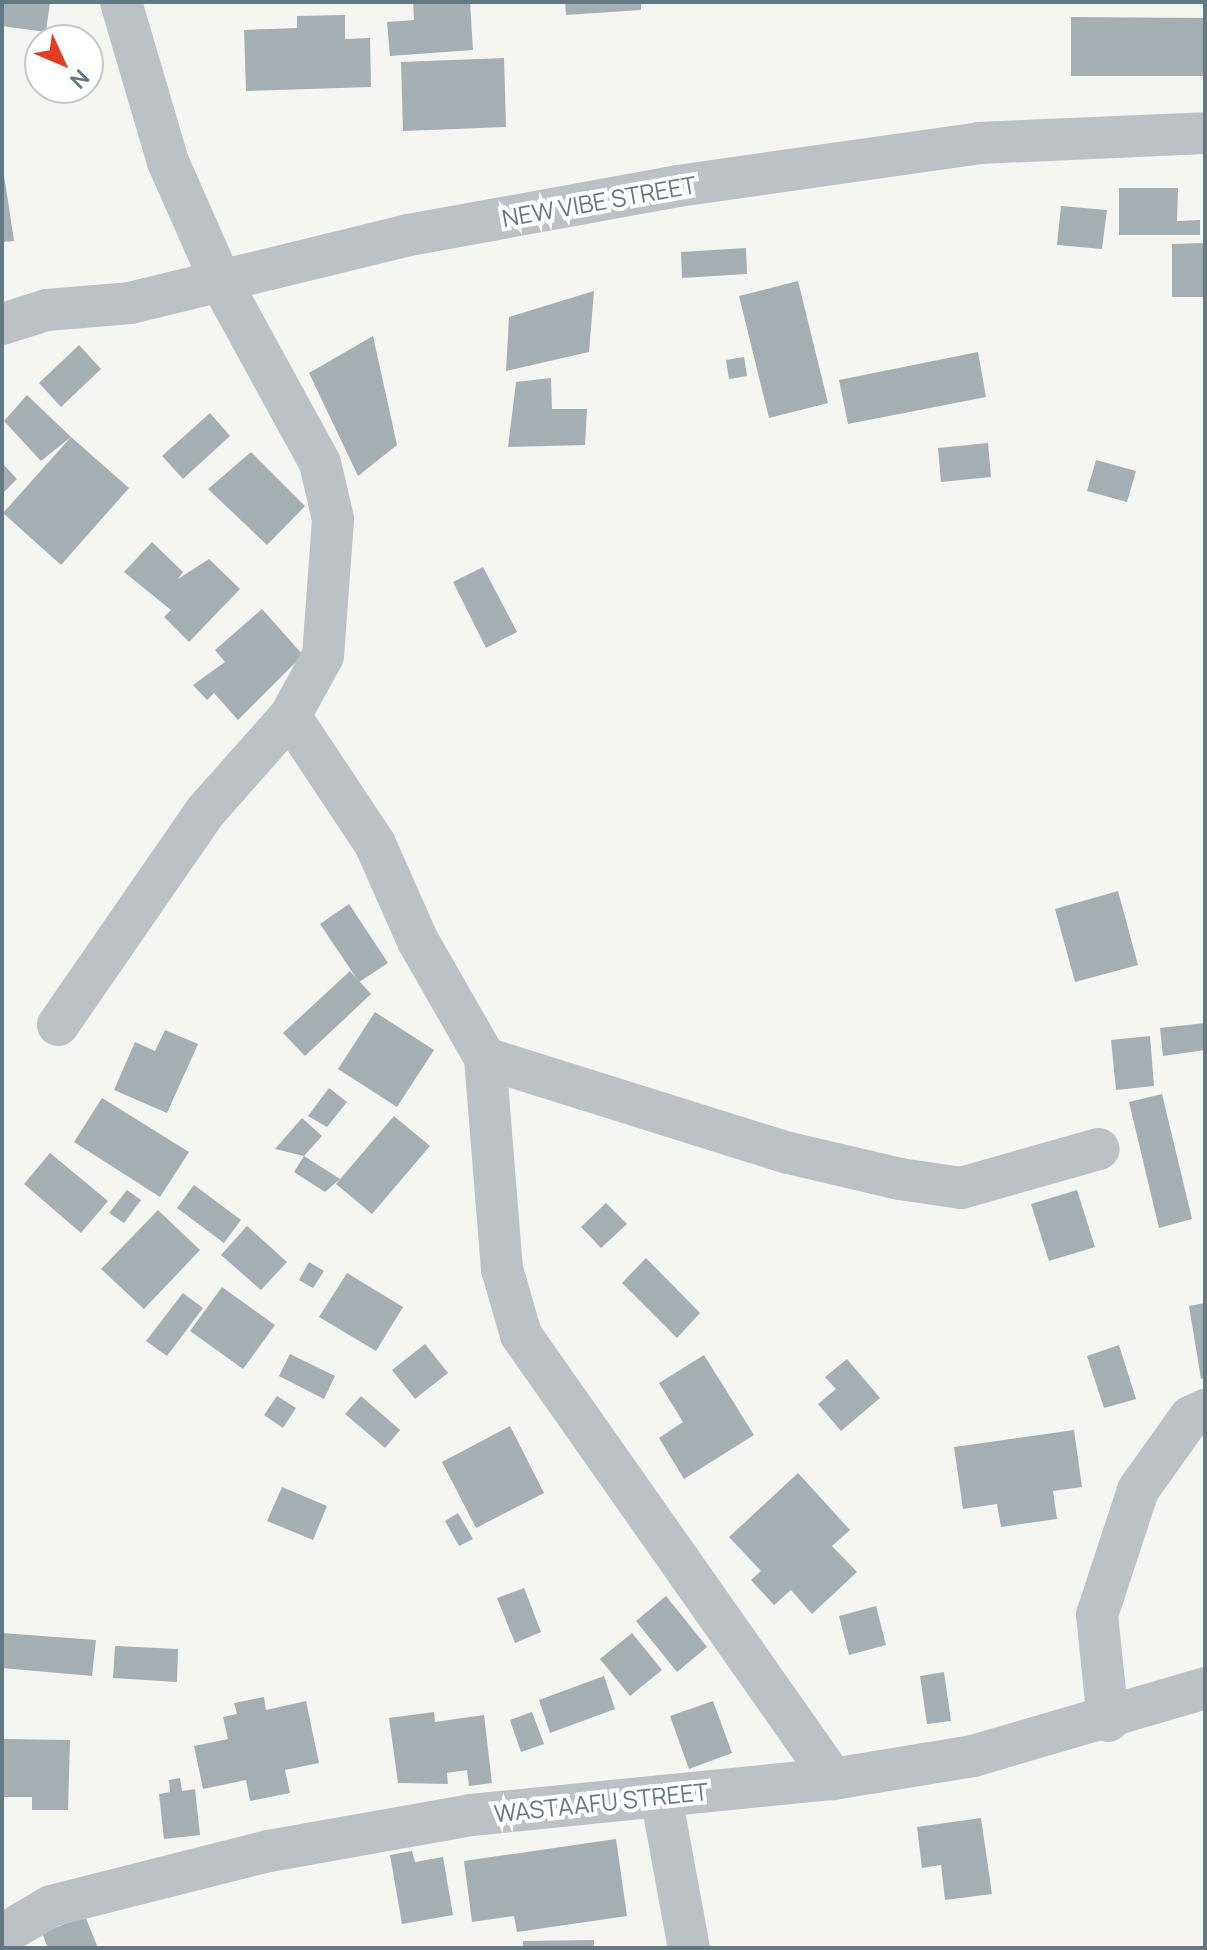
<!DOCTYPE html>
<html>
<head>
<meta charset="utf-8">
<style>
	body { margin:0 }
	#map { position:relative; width:1207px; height:1950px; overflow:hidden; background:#f5f5f2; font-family:Manrope,sans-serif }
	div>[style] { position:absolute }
	.building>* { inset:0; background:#a5afb3 }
	.street>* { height:42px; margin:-21px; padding:0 21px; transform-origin:21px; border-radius:21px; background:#bbc1c4 }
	span { translate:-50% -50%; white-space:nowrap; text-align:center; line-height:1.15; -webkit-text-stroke:8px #fff; paint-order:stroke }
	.street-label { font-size:24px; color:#647882 }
	.frame { position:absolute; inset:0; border:4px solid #647882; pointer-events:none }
	.north { position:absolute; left:24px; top:24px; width:80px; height:80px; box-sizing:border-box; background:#fff; border:2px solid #c1c9cd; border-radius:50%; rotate:134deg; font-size:22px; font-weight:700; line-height:32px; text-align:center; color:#647882 }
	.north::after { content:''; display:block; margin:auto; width:28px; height:36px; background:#e13d26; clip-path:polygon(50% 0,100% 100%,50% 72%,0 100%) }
</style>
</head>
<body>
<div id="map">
	<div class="building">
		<div style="clip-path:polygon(2px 2px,50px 2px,46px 32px,2px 26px)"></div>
		<div style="clip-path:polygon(413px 2px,470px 2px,473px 50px,390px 56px,387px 22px,414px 20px)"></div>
		<div style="clip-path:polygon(565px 2px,641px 2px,641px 10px,566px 15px)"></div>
		<div style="clip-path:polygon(345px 15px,345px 39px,370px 38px,371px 87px,246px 91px,244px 30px,297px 28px,297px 16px)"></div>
		<div style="clip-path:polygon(1071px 17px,1205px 18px,1205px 76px,1071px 76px)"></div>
		<div style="clip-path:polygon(504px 58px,506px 127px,403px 131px,401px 62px)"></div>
		<div style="clip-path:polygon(2px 162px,14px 241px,2px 242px)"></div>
		<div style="clip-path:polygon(1119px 188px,1178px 188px,1177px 221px,1200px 220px,1200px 235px,1119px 235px)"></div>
		<div style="clip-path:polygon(1061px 206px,1107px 210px,1102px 249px,1057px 245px)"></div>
		<div style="clip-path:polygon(1205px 243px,1205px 297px,1172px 297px,1172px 244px)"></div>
		<div style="clip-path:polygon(746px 248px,747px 274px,682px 278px,681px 252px)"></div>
		<div style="clip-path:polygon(798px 281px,828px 403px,769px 418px,739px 296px)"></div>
		<div style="clip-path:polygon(594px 291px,589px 352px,506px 371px,509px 317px)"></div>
		<div style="clip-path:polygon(373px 336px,397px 445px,358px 476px,309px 373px)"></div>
		<div style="clip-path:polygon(79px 345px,101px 369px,61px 407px,39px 383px)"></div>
		<div style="clip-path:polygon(978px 352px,986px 397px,848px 424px,839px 380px)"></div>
		<div style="clip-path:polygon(744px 357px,747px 376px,729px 379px,726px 360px)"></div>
		<div style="clip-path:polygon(551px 378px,552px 409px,587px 409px,585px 445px,508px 447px,516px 382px)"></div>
		<div style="clip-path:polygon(27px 395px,71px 437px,41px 461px,4px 421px)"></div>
		<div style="clip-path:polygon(210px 413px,230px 436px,183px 479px,162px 456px)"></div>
		<div style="clip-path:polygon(71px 437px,129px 488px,61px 565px,3px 513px)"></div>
		<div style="clip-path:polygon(988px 443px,991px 477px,941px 482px,938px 448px)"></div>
		<div style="clip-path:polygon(251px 452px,305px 506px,267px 545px,208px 489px)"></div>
		<div style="clip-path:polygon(1096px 460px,1136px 471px,1127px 502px,1087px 491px)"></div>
		<div style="clip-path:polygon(2px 463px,17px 479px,2px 494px)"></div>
		<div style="clip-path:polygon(152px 542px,183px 572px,178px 579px,209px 559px,240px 589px,189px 642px,164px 617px,171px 610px,124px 572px)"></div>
		<div style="clip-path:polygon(483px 567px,517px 632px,486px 648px,453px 582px)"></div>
		<div style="clip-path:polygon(262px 609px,303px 655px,238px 720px,214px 693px,207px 700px,193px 685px,225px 662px,215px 650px)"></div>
		<div style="clip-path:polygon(1118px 891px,1138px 965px,1075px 982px,1055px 909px)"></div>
		<div style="clip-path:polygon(349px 904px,388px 963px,359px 982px,320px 924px)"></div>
		<div style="clip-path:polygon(350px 971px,371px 994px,305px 1056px,283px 1033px)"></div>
		<div style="clip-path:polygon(375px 1012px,434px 1050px,397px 1107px,338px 1069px)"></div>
		<div style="clip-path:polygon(1205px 1023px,1205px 1050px,1163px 1056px,1160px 1028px)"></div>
		<div style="clip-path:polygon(165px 1030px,198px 1044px,167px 1113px,114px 1090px,135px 1042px,155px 1051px)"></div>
		<div style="clip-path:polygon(1150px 1036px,1154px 1086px,1116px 1090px,1111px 1040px)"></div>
		<div style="clip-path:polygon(329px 1088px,347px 1102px,327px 1127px,308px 1116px)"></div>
		<div style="clip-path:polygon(1162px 1094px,1192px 1219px,1159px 1228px,1129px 1102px)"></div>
		<div style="clip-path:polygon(102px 1098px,189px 1152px,160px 1197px,74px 1142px)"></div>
		<div style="clip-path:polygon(394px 1116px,430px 1146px,372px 1214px,336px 1184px)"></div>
		<div style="clip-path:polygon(302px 1118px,322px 1136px,304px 1156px,275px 1149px)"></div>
		<div style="clip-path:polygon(50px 1153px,108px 1201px,81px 1233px,24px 1184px)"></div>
		<div style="clip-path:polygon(304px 1156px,340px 1179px,325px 1192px,294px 1172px)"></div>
		<div style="clip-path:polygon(194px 1185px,241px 1220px,224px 1243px,177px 1208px)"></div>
		<div style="clip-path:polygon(127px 1190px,141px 1200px,124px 1223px,109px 1213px)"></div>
		<div style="clip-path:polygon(1077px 1190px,1095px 1247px,1049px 1261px,1031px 1204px)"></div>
		<div style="clip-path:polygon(606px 1203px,627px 1224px,601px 1248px,581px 1227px)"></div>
		<div style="clip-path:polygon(158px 1210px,200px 1250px,144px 1309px,101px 1269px)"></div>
		<div style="clip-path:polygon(247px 1226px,287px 1262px,261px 1290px,221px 1255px)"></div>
		<div style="clip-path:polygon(646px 1258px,700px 1313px,677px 1338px,622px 1283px)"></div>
		<div style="clip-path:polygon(309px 1262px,324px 1271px,313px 1288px,299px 1280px)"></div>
		<div style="clip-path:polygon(347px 1273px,403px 1307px,376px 1351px,319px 1317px)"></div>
		<div style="clip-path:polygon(222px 1287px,275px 1325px,243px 1369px,190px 1331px)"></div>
		<div style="clip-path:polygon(183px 1293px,203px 1308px,167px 1356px,146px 1341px)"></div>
		<div style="clip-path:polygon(1205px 1303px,1205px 1378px,1201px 1379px,1189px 1306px)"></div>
		<div style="clip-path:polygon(425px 1344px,448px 1373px,415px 1399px,392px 1370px)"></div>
		<div style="clip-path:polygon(1119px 1345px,1136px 1399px,1104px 1408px,1087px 1356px)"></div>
		<div style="clip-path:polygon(290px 1354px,335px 1376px,324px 1399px,279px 1376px)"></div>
		<div style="clip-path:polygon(704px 1355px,754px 1435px,684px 1479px,659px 1438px,683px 1422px,659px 1383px)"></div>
		<div style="clip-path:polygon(847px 1359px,880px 1398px,841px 1431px,818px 1404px,836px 1389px,825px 1377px)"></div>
		<div style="clip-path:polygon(277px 1396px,296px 1408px,283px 1428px,264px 1415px)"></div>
		<div style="clip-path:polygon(361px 1396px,400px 1430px,385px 1448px,345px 1414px)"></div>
		<div style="clip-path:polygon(510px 1426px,544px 1493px,476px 1528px,442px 1462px)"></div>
		<div style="clip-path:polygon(1074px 1430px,1082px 1487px,1053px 1491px,1057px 1519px,1001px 1527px,997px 1504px,963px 1509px,954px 1447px)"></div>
		<div style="clip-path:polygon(798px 1473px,850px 1530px,832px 1546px,857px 1572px,812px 1614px,791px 1590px,774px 1605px,751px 1580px,761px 1571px,729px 1537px)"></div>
		<div style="clip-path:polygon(282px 1487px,327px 1506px,313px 1540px,267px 1521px)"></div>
		<div style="clip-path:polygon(458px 1513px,473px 1539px,459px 1546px,445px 1521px)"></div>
		<div style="clip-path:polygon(524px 1588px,541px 1632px,515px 1643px,497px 1598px)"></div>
		<div style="clip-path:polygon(666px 1596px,707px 1647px,677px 1672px,636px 1621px)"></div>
		<div style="clip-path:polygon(876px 1606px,886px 1645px,849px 1655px,839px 1616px)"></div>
		<div style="clip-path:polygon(2px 1633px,96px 1640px,92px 1676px,2px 1668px)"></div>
		<div style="clip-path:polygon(632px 1633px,662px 1670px,630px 1696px,600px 1659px)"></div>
		<div style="clip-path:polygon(115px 1646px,178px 1649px,177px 1682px,113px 1678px)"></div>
		<div style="clip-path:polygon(944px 1672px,951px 1721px,927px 1724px,920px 1676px)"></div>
		<div style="clip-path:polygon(604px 1676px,615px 1709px,550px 1733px,539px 1700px)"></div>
		<div style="clip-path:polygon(264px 1697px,266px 1710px,306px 1701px,319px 1763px,285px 1770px,290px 1793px,250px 1801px,246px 1780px,203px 1789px,194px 1746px,228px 1739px,223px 1717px,237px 1714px,234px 1703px)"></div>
		<div style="clip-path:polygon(713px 1701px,732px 1753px,689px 1769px,670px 1716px)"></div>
		<div style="clip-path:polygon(434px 1712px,435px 1722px,484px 1715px,492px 1783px,469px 1786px,467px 1770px,447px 1773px,448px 1784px,398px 1783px,389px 1718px)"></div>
		<div style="clip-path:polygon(532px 1712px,544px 1744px,521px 1752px,510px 1720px)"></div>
		<div style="clip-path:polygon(2px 1739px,70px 1740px,68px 1810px,32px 1810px,32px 1797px,2px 1797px)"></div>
		<div style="clip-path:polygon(180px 1778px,182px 1791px,195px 1789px,200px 1835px,164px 1839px,159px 1794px,170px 1792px,169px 1780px)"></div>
		<div style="clip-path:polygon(981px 1818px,992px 1894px,945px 1900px,941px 1865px,922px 1868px,917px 1827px)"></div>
		<div style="clip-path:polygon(616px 1839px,627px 1916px,517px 1932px,514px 1916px,472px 1922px,464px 1861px)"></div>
		<div style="clip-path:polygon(412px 1851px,415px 1862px,443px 1857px,453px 1915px,402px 1924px,390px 1855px)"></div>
		<div style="clip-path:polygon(85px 1916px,98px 1948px,48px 1948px,42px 1933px)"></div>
		<div style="clip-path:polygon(594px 1940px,594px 1948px,523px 1948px,523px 1941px)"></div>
	</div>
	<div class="street">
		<div style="left:2px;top:324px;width:47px;rotate:-17.3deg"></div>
		<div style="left:47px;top:310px;width:83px;rotate:-4.8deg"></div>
		<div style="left:130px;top:303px;width:287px;rotate:-13.7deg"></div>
		<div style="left:409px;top:235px;width:273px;rotate:-10.3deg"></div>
		<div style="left:678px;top:186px;width:304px;rotate:-8.1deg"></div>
		<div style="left:979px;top:143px;width:226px;rotate:-2.5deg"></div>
		<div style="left:290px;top:716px;width:154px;rotate:56.4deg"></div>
		<div style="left:375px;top:844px;width:106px;rotate:66.1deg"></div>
		<div style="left:418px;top:941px;width:135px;rotate:60.2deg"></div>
		<div style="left:485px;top:1058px;width:212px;rotate:85.4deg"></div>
		<div style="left:502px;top:1269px;width:69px;rotate:73.9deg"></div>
		<div style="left:521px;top:1335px;width:543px;rotate:54.9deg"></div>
		<div style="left:58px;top:1025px;width:259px;rotate:-55.4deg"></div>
		<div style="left:205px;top:812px;width:128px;rotate:-48.5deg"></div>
		<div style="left:290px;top:716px;width:68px;rotate:-61.2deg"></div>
		<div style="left:323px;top:656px;width:137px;rotate:-85.8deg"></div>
		<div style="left:333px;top:519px;width:57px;rotate:-103.1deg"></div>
		<div style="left:320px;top:463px;width:206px;rotate:-118.7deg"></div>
		<div style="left:221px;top:282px;width:131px;rotate:-113.8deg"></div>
		<div style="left:168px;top:162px;width:167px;rotate:-106.4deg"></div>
		<div style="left:485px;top:1058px;width:318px;rotate:17.4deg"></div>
		<div style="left:789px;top:1153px;width:114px;rotate:13.2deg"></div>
		<div style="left:900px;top:1179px;width:62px;rotate:8.4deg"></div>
		<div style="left:961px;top:1188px;width:143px;rotate:-15.8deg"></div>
		<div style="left:1108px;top:1721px;width:107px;rotate:-95.9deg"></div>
		<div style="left:1097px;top:1615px;width:132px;rotate:-71.8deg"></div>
		<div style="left:1138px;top:1490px;width:90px;rotate:-54.5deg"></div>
		<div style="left:1190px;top:1417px;width:17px;rotate:-25deg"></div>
		<div style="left:661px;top:1796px;width:155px;rotate:79.6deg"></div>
		<div style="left:2px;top:1935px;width:57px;rotate:-30.6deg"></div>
		<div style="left:51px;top:1906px;width:225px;rotate:-14.2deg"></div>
		<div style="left:269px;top:1851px;width:205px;rotate:-10.1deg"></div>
		<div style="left:471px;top:1815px;width:364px;rotate:-5.7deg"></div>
		<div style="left:833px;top:1779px;width:142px;rotate:-9.3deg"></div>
		<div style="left:973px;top:1756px;width:242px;rotate:-16.3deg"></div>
	</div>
	<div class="street-label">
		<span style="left:599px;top:201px;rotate:-10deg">NEW VIBE STREET</span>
		<span style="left:601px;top:1802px;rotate:-6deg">WASTAAFU STREET</span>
	</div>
	<div class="frame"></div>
	<div class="north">N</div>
</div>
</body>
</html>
